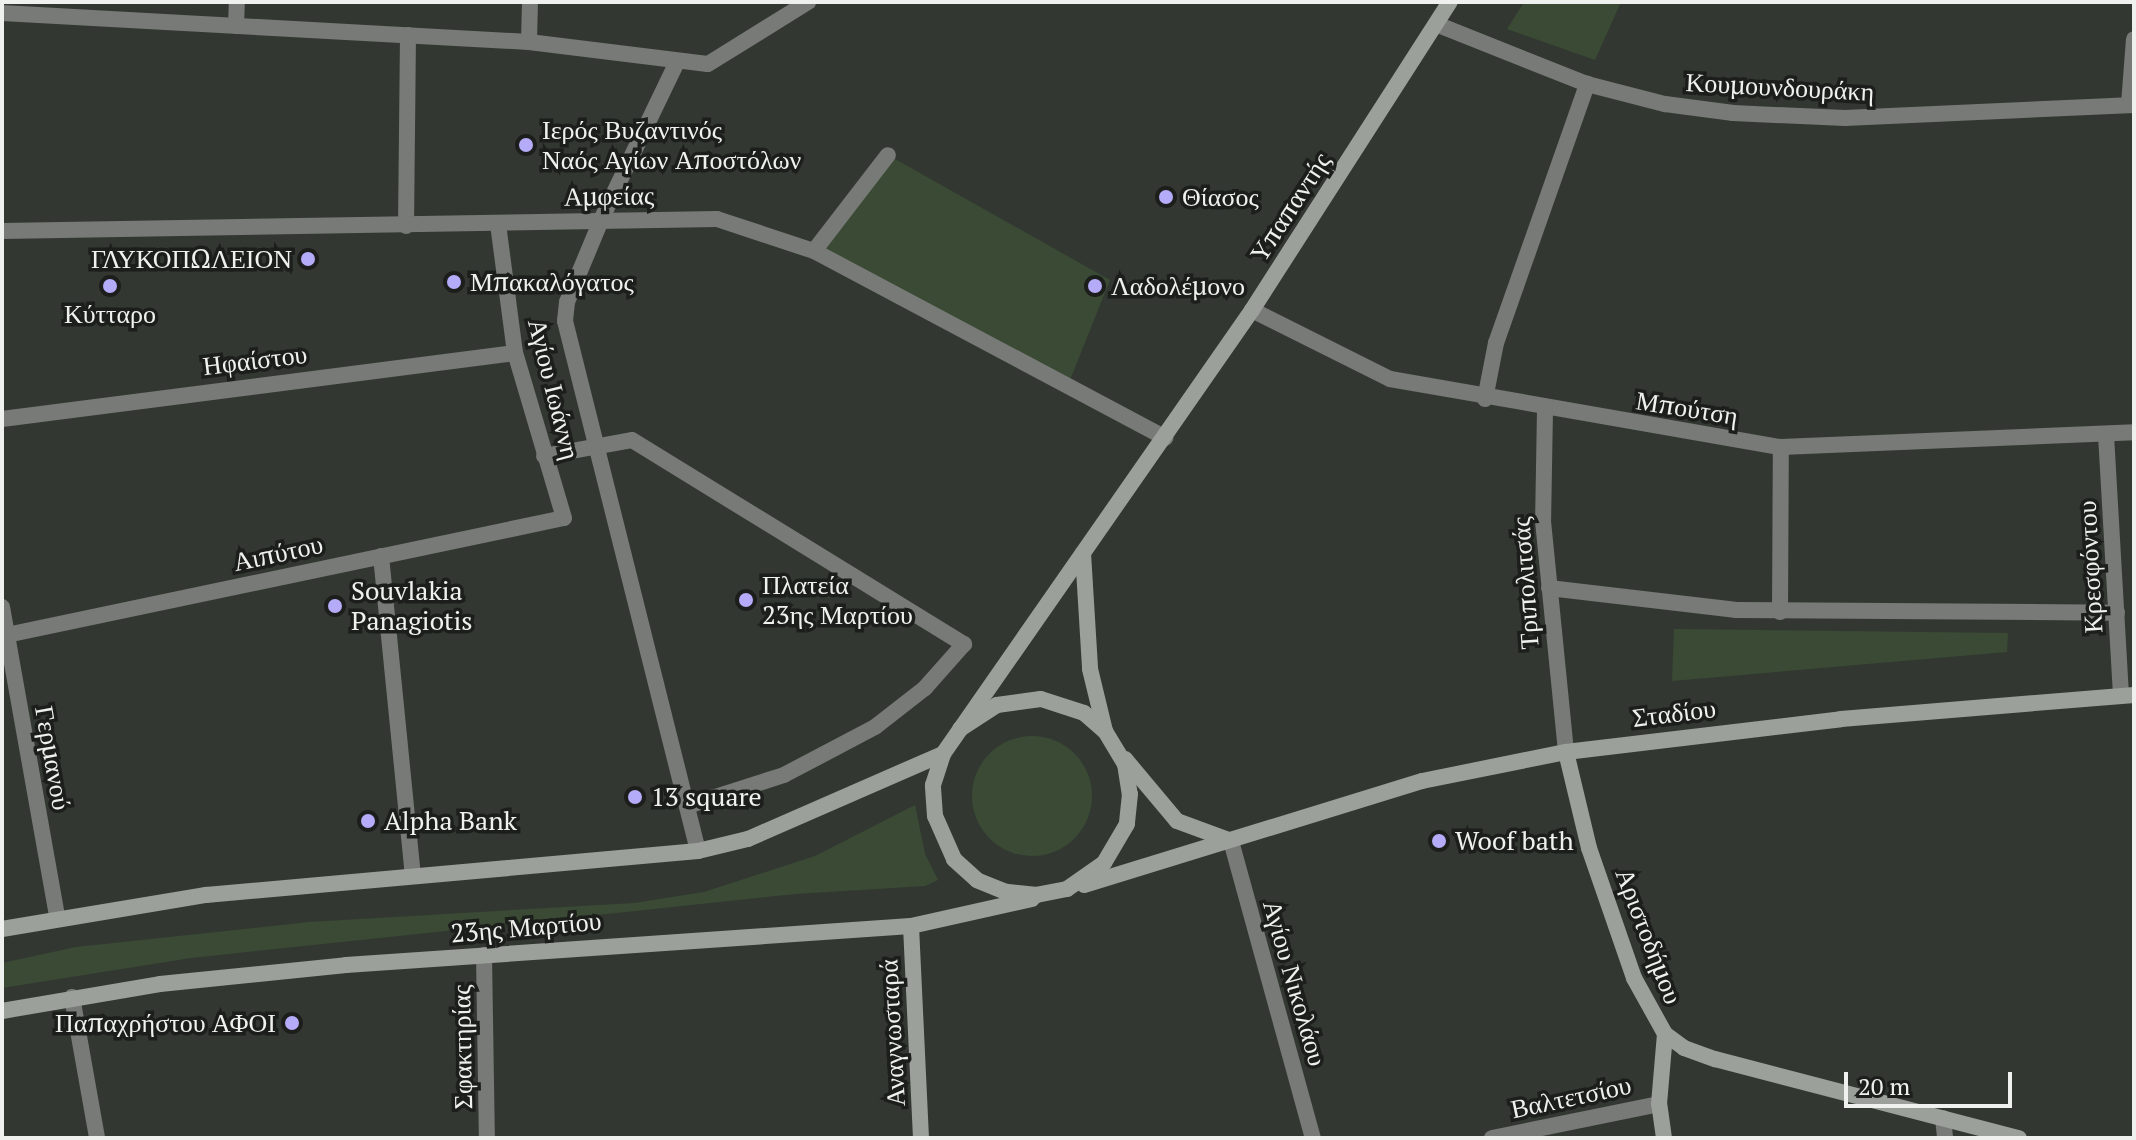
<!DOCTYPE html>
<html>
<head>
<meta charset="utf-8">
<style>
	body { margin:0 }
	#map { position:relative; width:2136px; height:1140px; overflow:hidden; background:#323831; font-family:"PT Serif",serif }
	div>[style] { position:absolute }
	.green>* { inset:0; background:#3a4a34 }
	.round { border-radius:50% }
	.street>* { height:16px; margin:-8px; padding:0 8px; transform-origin:8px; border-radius:8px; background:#777a76 }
	.secondary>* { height:16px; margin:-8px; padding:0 8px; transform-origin:8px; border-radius:8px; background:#9ca09b }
	.dots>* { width:22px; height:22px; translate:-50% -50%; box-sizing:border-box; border:4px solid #1c1e1b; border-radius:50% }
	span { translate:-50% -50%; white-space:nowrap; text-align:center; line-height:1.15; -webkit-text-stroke:7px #1c1e1b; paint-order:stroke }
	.street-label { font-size:26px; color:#eef1ed }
	.poi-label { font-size:26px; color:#eef1ed }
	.left { translate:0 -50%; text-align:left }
	.right { translate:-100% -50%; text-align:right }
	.frame { position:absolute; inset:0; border:4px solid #eef1ed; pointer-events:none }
	.scale { position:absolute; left:1844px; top:1072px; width:168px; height:36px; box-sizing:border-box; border:4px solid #eef1ed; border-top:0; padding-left:10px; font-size:24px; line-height:28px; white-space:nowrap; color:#eef1ed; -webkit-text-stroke:6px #1c1e1b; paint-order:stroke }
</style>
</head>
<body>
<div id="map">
	<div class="green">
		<div style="clip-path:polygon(1524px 2px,1621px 2px,1595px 60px,1507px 29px)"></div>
		<div style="clip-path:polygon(888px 155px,1110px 280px,1070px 380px,814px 251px)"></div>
		<div style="clip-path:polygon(1674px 629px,2008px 633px,2007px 652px,1672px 681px)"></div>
		<div class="round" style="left:972px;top:736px;width:120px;height:120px"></div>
		<div style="clip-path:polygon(915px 805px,925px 854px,938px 880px,925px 886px,795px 894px,191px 958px,2px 988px,2px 963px,76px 947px,309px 922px,634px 903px,704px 892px,815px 856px)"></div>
	</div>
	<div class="street">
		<div style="left:2px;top:13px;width:528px;rotate:3.15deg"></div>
		<div style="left:529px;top:42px;width:180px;rotate:7deg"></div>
		<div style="left:708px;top:64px;width:118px;rotate:-31.8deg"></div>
		<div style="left:1436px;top:24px;width:162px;rotate:21.7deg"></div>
		<div style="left:1587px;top:84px;width:81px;rotate:14.4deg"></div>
		<div style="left:1665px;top:104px;width:69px;rotate:7.5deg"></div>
		<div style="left:1733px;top:113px;width:112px;rotate:2.6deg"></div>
		<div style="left:1845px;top:118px;width:289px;rotate:-2.6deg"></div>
		<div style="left:236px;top:26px;width:24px;rotate:-88deg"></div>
		<div style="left:529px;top:42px;width:40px;rotate:-88.6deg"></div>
		<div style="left:677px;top:62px;width:173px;rotate:115.7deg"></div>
		<div style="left:602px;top:218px;width:91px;rotate:112.6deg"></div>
		<div style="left:567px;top:302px;width:19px;rotate:96deg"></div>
		<div style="left:565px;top:321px;width:546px;rotate:75.91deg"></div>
		<div style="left:2129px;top:104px;width:65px;rotate:-85.6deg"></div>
		<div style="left:406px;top:226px;width:191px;rotate:-89.4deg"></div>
		<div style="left:2px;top:231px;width:715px;rotate:-0.96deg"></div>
		<div style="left:717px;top:219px;width:102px;rotate:18.3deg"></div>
		<div style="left:814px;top:251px;width:398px;rotate:28deg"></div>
		<div style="left:814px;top:251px;width:121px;rotate:-52.4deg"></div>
		<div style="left:1252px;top:310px;width:154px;rotate:26.6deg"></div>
		<div style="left:1390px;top:379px;width:397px;rotate:9.9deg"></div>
		<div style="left:1781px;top:447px;width:353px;rotate:-2.4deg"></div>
		<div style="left:1485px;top:399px;width:57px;rotate:-78.9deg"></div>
		<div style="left:1496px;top:343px;width:275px;rotate:-70.6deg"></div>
		<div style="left:1545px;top:410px;width:111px;rotate:91deg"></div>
		<div style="left:1543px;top:521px;width:232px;rotate:84.3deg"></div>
		<div style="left:2px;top:419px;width:517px;rotate:-7.33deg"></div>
		<div style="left:2106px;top:435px;width:261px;rotate:86.7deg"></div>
		<div style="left:544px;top:456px;width:89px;rotate:-10.3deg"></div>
		<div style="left:632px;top:440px;width:390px;rotate:31.6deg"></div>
		<div style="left:964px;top:644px;width:59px;rotate:131.6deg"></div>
		<div style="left:925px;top:688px;width:63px;rotate:142deg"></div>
		<div style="left:875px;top:727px;width:103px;rotate:152.2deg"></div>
		<div style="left:784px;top:775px;width:102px;rotate:162.3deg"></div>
		<div style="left:381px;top:556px;width:321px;rotate:84.3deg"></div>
		<div style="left:1549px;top:588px;width:187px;rotate:6.7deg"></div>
		<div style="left:1735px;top:610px;width:382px;rotate:0.4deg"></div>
		<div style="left:2px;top:607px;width:315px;rotate:79.9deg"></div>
		<div style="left:1780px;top:612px;width:165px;rotate:-89.7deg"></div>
		<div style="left:2px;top:636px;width:574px;rotate:-11.86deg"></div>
		<div style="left:564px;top:518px;width:172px;rotate:-106.5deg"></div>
		<div style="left:515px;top:353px;width:131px;rotate:-97.5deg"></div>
		<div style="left:1231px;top:841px;width:308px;rotate:74.6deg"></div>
		<div style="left:484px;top:955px;width:183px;rotate:89.1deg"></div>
		<div style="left:72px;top:997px;width:143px;rotate:79.9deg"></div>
		<div style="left:1943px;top:1118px;width:20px;rotate:84deg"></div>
		<div style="left:1492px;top:1138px;width:170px;rotate:-11.5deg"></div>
	</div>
	<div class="secondary">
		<div style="left:1083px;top:553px;width:116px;rotate:86.5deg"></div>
		<div style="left:1090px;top:669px;width:64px;rotate:76.4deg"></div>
		<div style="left:960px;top:729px;width:44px;rotate:-33deg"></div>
		<div style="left:997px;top:705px;width:44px;rotate:-7.8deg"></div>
		<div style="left:1041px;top:699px;width:45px;rotate:18deg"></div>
		<div style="left:1084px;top:713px;width:28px;rotate:41deg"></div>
		<div style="left:1105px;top:731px;width:39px;rotate:59deg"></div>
		<div style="left:1125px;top:764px;width:30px;rotate:81deg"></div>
		<div style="left:1130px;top:794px;width:30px;rotate:96deg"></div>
		<div style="left:1127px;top:824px;width:45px;rotate:120.5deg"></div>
		<div style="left:1104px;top:863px;width:45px;rotate:144.9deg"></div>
		<div style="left:1067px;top:889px;width:31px;rotate:169deg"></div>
		<div style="left:1037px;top:895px;width:31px;rotate:-174deg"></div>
		<div style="left:1006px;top:892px;width:31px;rotate:-158deg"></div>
		<div style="left:977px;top:880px;width:31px;rotate:-138deg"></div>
		<div style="left:954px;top:859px;width:47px;rotate:-113.8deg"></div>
		<div style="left:935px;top:816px;width:31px;rotate:-94deg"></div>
		<div style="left:933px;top:785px;width:33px;rotate:-72deg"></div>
		<div style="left:943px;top:754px;width:541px;rotate:-55.16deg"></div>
		<div style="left:1252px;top:310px;width:366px;rotate:-57.3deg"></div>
		<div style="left:1566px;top:752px;width:99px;rotate:76.5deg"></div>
		<div style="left:1589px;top:848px;width:138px;rotate:70.9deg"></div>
		<div style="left:1634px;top:978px;width:64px;rotate:61deg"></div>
		<div style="left:1665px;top:1034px;width:24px;rotate:36deg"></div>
		<div style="left:1684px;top:1048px;width:33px;rotate:20deg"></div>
		<div style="left:1715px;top:1059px;width:314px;rotate:14.6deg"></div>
		<div style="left:1125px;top:759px;width:81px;rotate:50deg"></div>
		<div style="left:1177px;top:821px;width:55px;rotate:20.1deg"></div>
		<div style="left:1084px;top:885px;width:354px;rotate:-17.1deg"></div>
		<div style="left:1422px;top:781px;width:147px;rotate:-11.4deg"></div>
		<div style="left:1566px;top:752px;width:277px;rotate:-6.8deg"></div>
		<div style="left:1841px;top:719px;width:294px;rotate:-4.7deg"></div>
		<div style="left:911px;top:926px;width:212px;rotate:87.3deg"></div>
		<div style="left:2px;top:929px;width:207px;rotate:-9.5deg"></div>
		<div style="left:206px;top:895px;width:494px;rotate:-5.1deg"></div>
		<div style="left:698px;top:851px;width:51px;rotate:-13.5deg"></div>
		<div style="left:748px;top:839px;width:213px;rotate:-23.6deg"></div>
		<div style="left:2px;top:1011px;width:160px;rotate:-9.7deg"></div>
		<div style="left:160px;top:984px;width:187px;rotate:-5.8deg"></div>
		<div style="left:346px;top:965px;width:566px;rotate:-3.95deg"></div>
		<div style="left:911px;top:926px;width:124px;rotate:-12.6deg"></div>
		<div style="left:1664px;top:1138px;width:34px;rotate:-98deg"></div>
		<div style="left:1659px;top:1104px;width:70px;rotate:-85.1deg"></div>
	</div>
	<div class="dots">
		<div style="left:526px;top:145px;background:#b4acf9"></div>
		<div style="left:1166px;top:197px;background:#b4acf9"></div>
		<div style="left:308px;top:259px;background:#b4acf9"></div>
		<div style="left:454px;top:282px;background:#b4acf9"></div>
		<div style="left:110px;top:286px;background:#b4acf9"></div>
		<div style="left:1095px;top:286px;background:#b4acf9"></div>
		<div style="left:746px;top:600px;background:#b4acf9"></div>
		<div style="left:335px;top:606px;background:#b4acf9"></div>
		<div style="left:635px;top:797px;background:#b4acf9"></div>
		<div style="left:368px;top:821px;background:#b4acf9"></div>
		<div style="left:1439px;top:841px;background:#b4acf9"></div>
		<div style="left:292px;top:1023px;background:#b4acf9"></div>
	</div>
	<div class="street-label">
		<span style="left:1780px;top:87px;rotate:3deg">Κουμουνδουράκη</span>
		<span style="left:609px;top:196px;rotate:-1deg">Αμφείας</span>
		<span style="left:1290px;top:207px;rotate:-57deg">Υπαπαντής</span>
		<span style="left:255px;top:360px;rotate:-7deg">Ηφαίστου</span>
		<span style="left:554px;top:389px;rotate:76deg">Αγίου Ιωάννη</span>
		<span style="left:1687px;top:408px;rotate:9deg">Μπούτση</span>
		<span style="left:278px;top:553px;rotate:-12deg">Αιπύτου</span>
		<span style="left:2090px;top:567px;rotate:-93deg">Κρεσφόντου</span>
		<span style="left:1525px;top:583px;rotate:-94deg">Τριπολιτσάς</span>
		<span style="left:1674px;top:713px;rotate:-7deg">Σταδίου</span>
		<span style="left:53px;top:758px;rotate:80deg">Γερμανού</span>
		<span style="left:526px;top:927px;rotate:-5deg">23ης Μαρτίου</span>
		<span style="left:1649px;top:936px;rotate:69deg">Αριστοδήμου</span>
		<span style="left:1295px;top:983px;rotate:74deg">Αγίου Νικολάου</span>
		<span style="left:892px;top:1033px;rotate:-93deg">Αναγνωσταρά</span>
		<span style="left:462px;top:1047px;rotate:-91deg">Σφακτηρίας</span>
		<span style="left:1571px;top:1097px;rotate:-12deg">Βαλτετσίου</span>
	</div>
	<div class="poi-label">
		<span class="left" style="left:542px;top:145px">Ιερός Βυζαντινός<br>Ναός Αγίων Αποστόλων</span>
		<span class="left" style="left:1182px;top:197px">Θίασος</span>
		<span class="right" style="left:292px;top:259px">ΓΛΥΚΟΠΩΛΕΙΟΝ</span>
		<span class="left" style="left:470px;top:282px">Μπακαλόγατος</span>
		<span class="left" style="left:1111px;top:286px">Λαδολέμονο</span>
		<span style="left:110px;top:314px">Κύτταρο</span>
		<span class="left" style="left:762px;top:600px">Πλατεία<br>23ης Μαρτίου</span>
		<span class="left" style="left:351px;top:606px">Souvlakia<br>Panagiotis</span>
		<span class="left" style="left:651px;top:797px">13 square</span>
		<span class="left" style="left:384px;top:821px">Alpha Bank</span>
		<span class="left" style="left:1455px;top:841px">Woof bath</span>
		<span class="right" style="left:276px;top:1023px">Παπαχρήστου ΑΦΟΙ</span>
	</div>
	<div class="frame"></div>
	<div class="scale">20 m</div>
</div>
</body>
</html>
